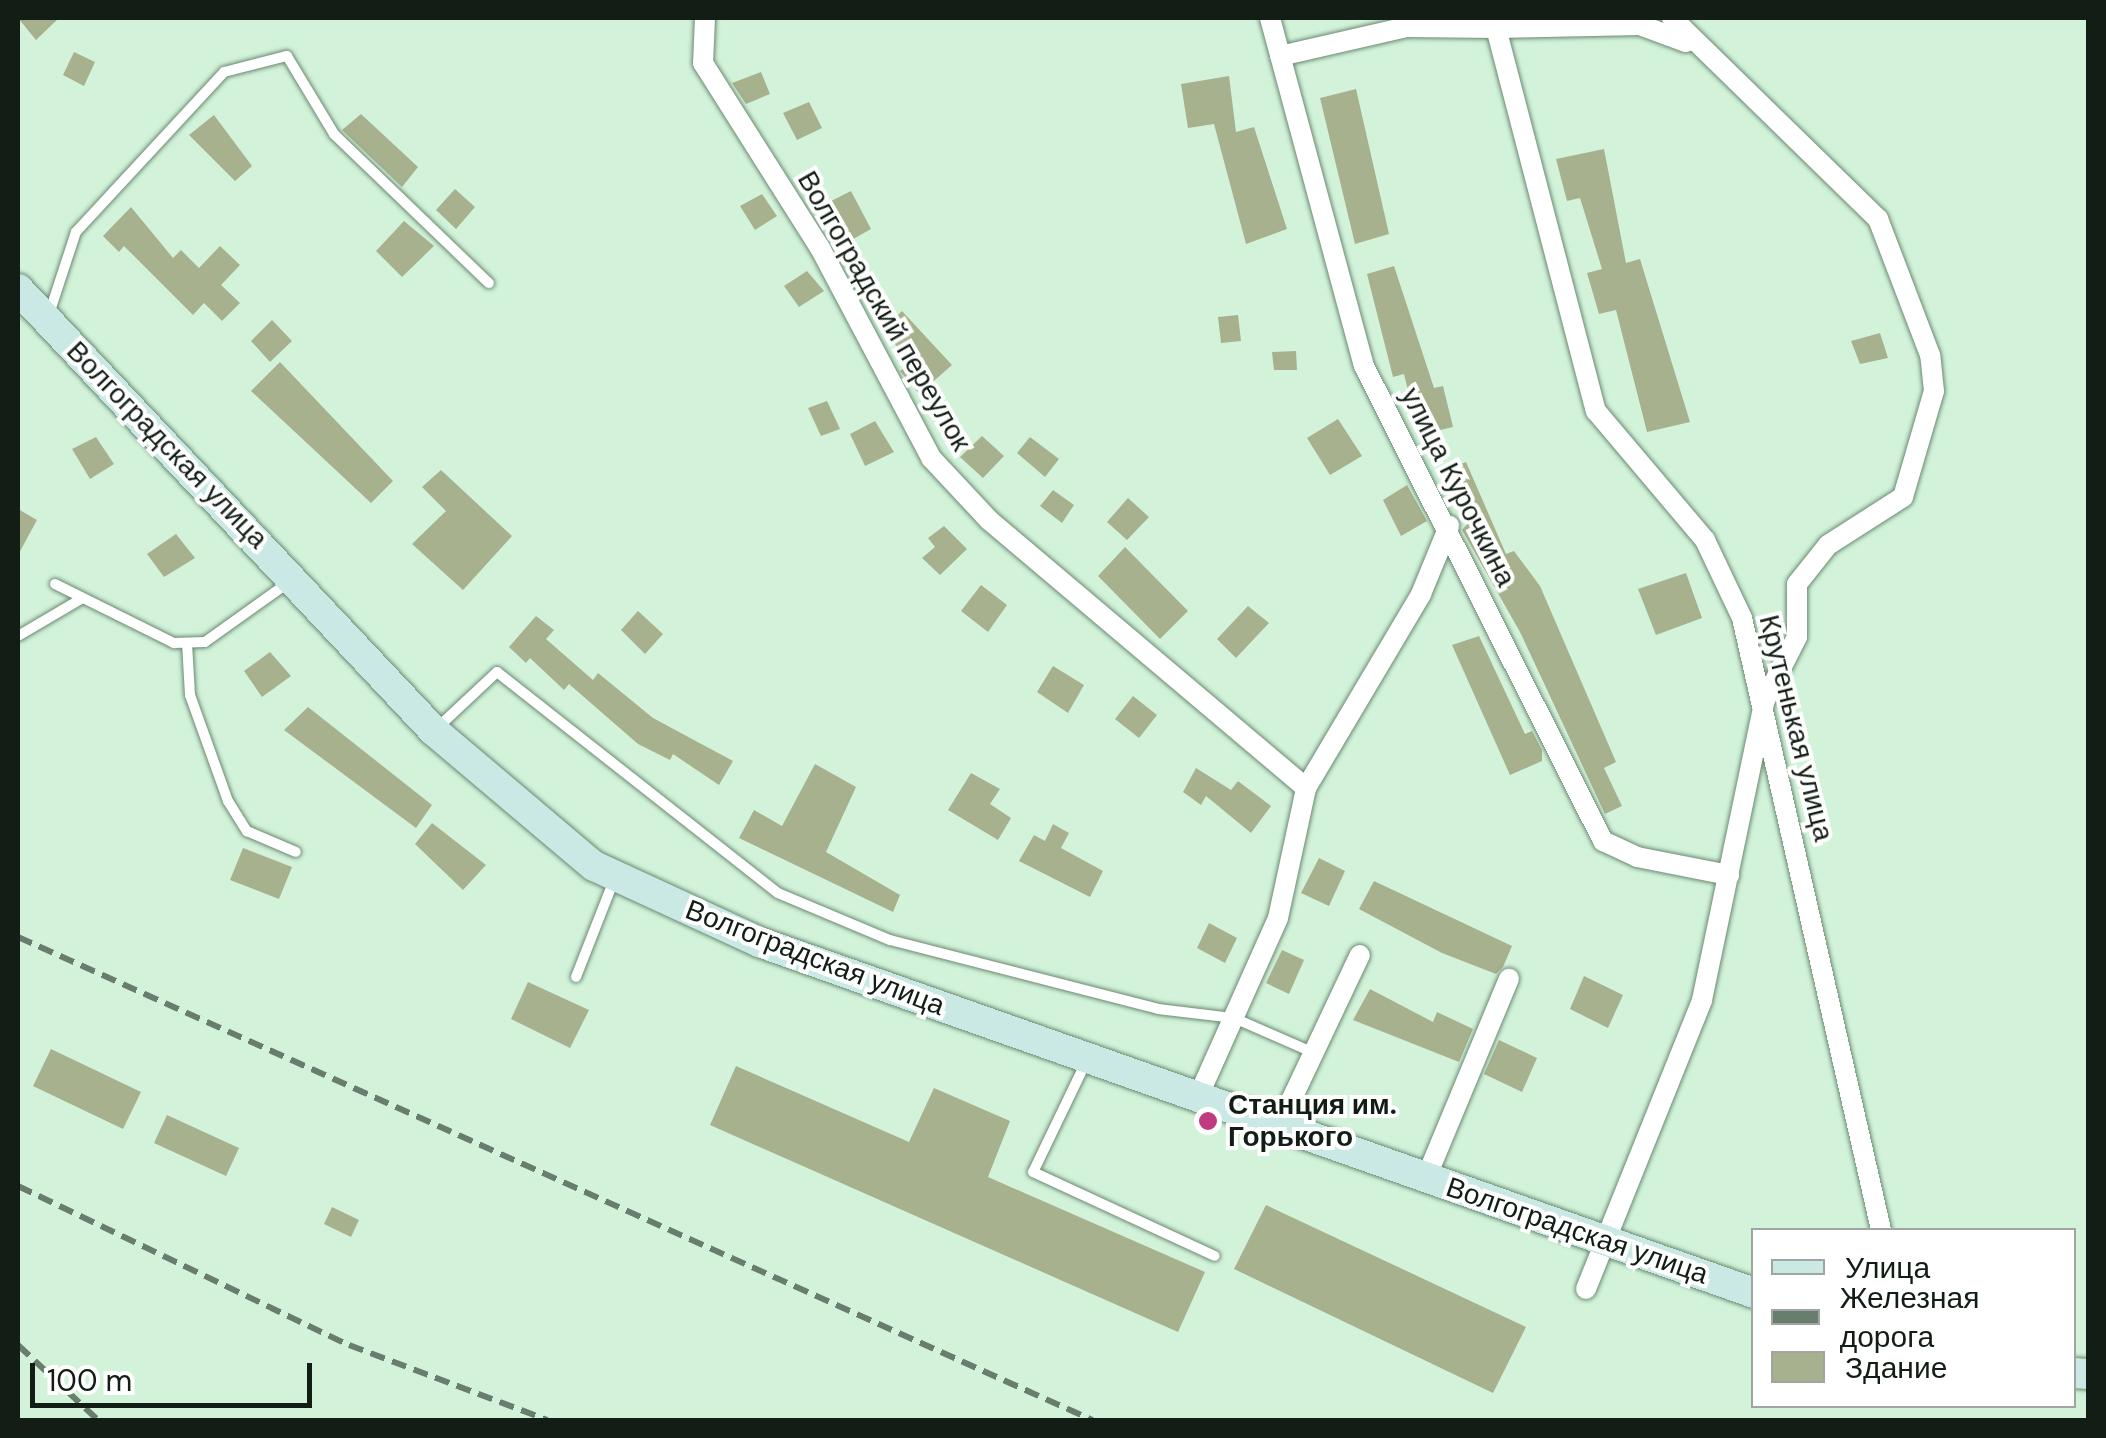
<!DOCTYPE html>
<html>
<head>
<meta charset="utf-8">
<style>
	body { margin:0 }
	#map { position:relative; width:2106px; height:1438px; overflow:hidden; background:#d2f3da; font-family:"DM Sans",sans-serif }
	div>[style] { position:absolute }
	.building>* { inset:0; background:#a7b18e }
	.roads { filter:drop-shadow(0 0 2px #6b8972) drop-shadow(0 0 2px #6b8972) }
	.lane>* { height:10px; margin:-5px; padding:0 5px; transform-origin:5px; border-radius:5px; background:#fff }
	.street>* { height:20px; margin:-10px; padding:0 10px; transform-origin:10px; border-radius:10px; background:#fff }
	.secondary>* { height:30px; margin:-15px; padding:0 15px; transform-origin:15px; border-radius:15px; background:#cae9e5 }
	.rail>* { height:6px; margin-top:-3px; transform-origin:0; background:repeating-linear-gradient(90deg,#687d6d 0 15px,transparent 0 23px) }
	.dots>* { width:28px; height:28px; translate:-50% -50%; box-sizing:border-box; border:5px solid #fff; border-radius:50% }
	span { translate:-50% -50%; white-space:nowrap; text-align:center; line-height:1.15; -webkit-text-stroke:8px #fff; paint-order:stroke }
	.street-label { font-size:28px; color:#121e15 }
	.poi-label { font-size:28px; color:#121e15; font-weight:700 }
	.left { translate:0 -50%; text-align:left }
	.frame { position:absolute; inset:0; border:20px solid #121e15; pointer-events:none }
	.legend { position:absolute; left:1751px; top:1228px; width:325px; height:180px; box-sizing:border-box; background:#fff; border:2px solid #a0a5a1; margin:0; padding:12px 18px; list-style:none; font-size:30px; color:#121e15 }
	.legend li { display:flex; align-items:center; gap:20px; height:50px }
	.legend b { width:50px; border:2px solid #a0a5a1 }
	.scale { position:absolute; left:30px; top:1363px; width:282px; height:45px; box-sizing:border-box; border:5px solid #121e15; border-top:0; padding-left:12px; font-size:30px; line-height:35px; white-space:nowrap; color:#121e15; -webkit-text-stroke:8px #fff; paint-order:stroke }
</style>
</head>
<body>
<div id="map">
	<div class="building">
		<div style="clip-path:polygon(18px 18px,59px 18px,36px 40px)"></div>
		<div style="clip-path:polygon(74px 52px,95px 62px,84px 86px,63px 75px)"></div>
		<div style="clip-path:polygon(761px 72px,770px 94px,746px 104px,732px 83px)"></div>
		<div style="clip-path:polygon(1229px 76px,1236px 132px,1254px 127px,1287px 229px,1246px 244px,1214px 124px,1188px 128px,1181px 84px)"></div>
		<div style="clip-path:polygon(1356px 89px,1389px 234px,1355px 244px,1320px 98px)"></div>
		<div style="clip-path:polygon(809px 102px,822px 128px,797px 140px,783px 113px)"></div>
		<div style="clip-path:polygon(361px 114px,418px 167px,402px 187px,342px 130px)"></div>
		<div style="clip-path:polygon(214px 115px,252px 166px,235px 181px,189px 135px)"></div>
		<div style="clip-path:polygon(1604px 149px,1626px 263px,1640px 259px,1690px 422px,1647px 432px,1616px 310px,1599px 314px,1587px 273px,1602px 269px,1580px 198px,1567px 201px,1556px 159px)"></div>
		<div style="clip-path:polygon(455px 189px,475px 207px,456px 229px,436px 210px)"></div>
		<div style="clip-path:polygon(851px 191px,871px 229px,841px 246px,819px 207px)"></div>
		<div style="clip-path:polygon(762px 194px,777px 216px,755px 230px,740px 206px)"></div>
		<div style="clip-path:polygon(131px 207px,173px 258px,181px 250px,199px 268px,220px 246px,240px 265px,221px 285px,240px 303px,222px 321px,204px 303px,193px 315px,124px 246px,119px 252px,103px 236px)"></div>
		<div style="clip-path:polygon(404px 221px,434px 246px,402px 277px,376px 251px)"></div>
		<div style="clip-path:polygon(1394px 266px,1434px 388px,1443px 386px,1453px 427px,1419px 435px,1404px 374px,1393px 377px,1367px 274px)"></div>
		<div style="clip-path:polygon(807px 271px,824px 291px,799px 307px,784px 286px)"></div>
		<div style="clip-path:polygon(902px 311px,952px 365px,919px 394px,900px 371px,911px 363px,883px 330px)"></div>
		<div style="clip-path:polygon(1238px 315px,1241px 341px,1221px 343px,1218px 317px)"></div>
		<div style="clip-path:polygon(272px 320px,292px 341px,270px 362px,251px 341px)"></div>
		<div style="clip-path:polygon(1880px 333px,1888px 358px,1860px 364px,1851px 341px)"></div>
		<div style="clip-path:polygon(1296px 351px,1297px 370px,1274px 370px,1272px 352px)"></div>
		<div style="clip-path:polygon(280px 362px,393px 481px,371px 503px,251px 391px)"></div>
		<div style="clip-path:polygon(827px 401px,840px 429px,821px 436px,808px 408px)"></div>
		<div style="clip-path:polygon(1338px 419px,1362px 456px,1330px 475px,1307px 438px)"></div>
		<div style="clip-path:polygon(875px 421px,894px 452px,865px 466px,850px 434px)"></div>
		<div style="clip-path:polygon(982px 436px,1004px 456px,983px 478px,960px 457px)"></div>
		<div style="clip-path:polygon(96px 437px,114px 464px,90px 479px,72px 449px)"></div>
		<div style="clip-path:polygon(1030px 437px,1059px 459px,1045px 477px,1017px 453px)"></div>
		<div style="clip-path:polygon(1466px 462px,1506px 554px,1514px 551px,1540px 586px,1616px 762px,1604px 768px,1622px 806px,1605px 814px,1520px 632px,1462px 530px,1469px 522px,1441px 472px)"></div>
		<div style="clip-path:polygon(441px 470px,512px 536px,463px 590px,412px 544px,446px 511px,422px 487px)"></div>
		<div style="clip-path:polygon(1407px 485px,1427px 521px,1401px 536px,1383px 500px)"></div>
		<div style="clip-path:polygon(1053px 490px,1074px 505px,1062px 523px,1040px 506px)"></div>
		<div style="clip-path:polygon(1128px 498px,1149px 517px,1127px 540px,1107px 522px)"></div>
		<div style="clip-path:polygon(18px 509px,37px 520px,18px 555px)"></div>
		<div style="clip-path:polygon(944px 526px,967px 549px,940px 575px,922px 558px,935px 547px,928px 538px)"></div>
		<div style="clip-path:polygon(176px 534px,195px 558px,164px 577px,147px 554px)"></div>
		<div style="clip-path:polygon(1125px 547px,1188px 611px,1160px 639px,1098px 576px)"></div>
		<div style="clip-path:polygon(1686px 573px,1702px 618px,1656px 635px,1638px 589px)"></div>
		<div style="clip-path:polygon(981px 585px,1007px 605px,988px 632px,961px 611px)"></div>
		<div style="clip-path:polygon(1248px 606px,1269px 623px,1236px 658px,1217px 639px)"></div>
		<div style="clip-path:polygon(638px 611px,663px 634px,645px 654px,621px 630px)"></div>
		<div style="clip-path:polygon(536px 616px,554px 630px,546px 639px,593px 680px,598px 673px,653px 718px,733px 761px,719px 785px,673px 754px,670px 760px,638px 744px,569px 684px,564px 690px,530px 658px,526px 663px,509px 647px)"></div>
		<div style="clip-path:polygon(1479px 636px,1525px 734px,1532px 731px,1542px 750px,1542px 761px,1510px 775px,1452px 645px)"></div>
		<div style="clip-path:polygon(270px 652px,291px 676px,262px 697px,244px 671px)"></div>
		<div style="clip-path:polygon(1053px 666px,1084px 685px,1068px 713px,1037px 692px)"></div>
		<div style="clip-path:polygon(1133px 696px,1157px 715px,1139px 738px,1115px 719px)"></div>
		<div style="clip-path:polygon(308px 707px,432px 805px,416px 828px,284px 730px)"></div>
		<div style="clip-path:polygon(815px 764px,856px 787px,826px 852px,900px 895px,893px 912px,739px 838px,754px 810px,782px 826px)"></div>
		<div style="clip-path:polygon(1196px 768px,1231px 790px,1238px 781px,1271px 806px,1251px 833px,1206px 796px,1201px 805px,1183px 792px)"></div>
		<div style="clip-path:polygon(971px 773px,1000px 789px,990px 804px,1011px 818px,998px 840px,948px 810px)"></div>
		<div style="clip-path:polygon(432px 823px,486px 865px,463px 890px,415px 844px)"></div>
		<div style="clip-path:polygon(1053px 824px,1069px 833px,1061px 848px,1103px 871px,1090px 897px,1019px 861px,1034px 835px,1045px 841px)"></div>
		<div style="clip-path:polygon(243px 848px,292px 867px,279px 899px,230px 880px)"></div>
		<div style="clip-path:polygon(1319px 858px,1345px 871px,1329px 906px,1301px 893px)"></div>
		<div style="clip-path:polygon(1374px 881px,1512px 946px,1503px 967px,1496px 974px,1442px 953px,1359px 909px)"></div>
		<div style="clip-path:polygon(1209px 923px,1237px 938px,1225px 963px,1197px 948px)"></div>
		<div style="clip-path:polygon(1282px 950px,1304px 960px,1289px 994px,1266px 983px)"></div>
		<div style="clip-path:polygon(1584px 976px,1623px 995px,1608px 1028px,1570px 1009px)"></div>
		<div style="clip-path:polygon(528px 982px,589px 1010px,570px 1048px,511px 1019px)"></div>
		<div style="clip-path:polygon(1370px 989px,1433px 1022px,1437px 1012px,1473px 1029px,1459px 1062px,1353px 1020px)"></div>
		<div style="clip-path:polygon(1499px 1040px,1537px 1058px,1522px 1092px,1484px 1074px)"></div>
		<div style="clip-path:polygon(51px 1049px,141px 1092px,123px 1129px,33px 1086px)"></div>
		<div style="clip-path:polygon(736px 1066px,909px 1142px,934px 1088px,1010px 1121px,988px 1177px,1205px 1272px,1178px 1332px,710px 1125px)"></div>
		<div style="clip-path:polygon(167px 1115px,239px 1148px,226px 1176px,154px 1143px)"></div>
		<div style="clip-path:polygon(1266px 1205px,1526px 1327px,1493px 1393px,1234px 1269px)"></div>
		<div style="clip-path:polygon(332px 1207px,359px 1220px,351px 1237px,324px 1224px)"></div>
	</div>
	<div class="roads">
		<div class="lane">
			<div style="left:49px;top:314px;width:86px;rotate:-71.8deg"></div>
			<div style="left:76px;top:232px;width:218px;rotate:-47.2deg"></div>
			<div style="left:224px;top:72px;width:65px;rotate:-14.3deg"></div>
			<div style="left:287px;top:56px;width:91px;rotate:58.9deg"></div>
			<div style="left:334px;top:134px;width:215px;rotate:43.9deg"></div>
			<div style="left:55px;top:584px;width:133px;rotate:26.4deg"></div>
			<div style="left:174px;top:643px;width:31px;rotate:-2deg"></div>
			<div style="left:205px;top:642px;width:103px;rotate:-35.5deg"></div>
			<div style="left:18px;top:636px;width:73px;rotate:-30.4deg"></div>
			<div style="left:187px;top:643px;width:52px;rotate:86.7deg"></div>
			<div style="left:190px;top:695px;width:113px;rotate:70.3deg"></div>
			<div style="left:228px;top:801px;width:36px;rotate:58deg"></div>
			<div style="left:247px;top:831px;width:53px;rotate:23.2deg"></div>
			<div style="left:435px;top:730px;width:85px;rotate:-43.1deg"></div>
			<div style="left:497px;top:672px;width:357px;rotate:38.2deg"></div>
			<div style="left:778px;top:893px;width:121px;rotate:22.8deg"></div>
			<div style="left:890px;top:940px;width:277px;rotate:14.4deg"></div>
			<div style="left:1158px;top:1009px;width:77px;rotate:6.8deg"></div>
			<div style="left:1234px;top:1018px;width:85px;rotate:23.6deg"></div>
			<div style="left:576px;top:977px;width:104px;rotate:-68.6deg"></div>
			<div style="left:1087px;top:1060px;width:124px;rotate:115.7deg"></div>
			<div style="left:1033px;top:1172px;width:200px;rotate:24.8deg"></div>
		</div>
		<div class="street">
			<div style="left:705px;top:18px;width:45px;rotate:92.5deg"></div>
			<div style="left:703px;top:63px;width:219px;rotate:57.7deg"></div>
			<div style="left:820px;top:248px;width:238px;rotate:62.1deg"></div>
			<div style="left:931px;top:458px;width:85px;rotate:46.9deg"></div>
			<div style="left:989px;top:520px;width:415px;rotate:40.2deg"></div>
			<div style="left:1270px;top:18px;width:360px;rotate:74.9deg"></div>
			<div style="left:1364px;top:366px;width:532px;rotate:63.29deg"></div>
			<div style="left:1603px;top:841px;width:38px;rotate:25deg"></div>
			<div style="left:1637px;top:857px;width:94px;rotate:11.1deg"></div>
			<div style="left:1496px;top:28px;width:144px;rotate:-1.2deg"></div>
			<div style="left:1640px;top:25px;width:49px;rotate:20.3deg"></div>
			<div style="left:1280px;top:56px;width:130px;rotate:-12.9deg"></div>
			<div style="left:1407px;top:27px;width:89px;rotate:0.6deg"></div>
			<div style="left:1496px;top:28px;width:396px;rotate:75.4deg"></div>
			<div style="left:1596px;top:411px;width:169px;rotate:49.8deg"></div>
			<div style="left:1705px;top:540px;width:86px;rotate:64.6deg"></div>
			<div style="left:1742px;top:618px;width:628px;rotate:77.2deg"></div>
			<div style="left:1198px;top:1097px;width:196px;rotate:-65.9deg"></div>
			<div style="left:1278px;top:918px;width:133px;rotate:-77.8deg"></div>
			<div style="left:1306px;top:788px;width:226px;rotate:-59.3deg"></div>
			<div style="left:1421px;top:594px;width:74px;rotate:-67.6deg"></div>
			<div style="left:1279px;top:1126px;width:189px;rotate:-64.7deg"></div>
			<div style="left:1426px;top:1178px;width:216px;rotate:-67.4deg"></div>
			<div style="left:1586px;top:1289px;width:311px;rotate:-68.1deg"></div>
			<div style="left:1702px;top:1000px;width:304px;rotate:-78.2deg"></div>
			<div style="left:1764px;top:702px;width:73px;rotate:-63.1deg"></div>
			<div style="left:1797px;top:637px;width:53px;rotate:-90deg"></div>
			<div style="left:1797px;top:584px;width:50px;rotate:-51.5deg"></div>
			<div style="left:1828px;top:545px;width:89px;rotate:-32.6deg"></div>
			<div style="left:1903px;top:497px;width:110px;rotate:-73.7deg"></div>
			<div style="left:1934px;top:391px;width:36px;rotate:-96deg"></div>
			<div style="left:1930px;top:355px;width:146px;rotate:-110.9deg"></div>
			<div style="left:1878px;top:219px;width:288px;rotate:-135.7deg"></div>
		</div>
		<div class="secondary">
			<div style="left:18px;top:289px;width:607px;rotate:46.74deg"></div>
			<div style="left:434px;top:731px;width:209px;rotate:40.2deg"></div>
			<div style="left:594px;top:866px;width:182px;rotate:24.7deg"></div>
			<div style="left:759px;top:942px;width:1055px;rotate:19.43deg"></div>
			<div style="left:2074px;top:1373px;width:14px;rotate:4deg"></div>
		</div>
	</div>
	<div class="rail">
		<div style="left:18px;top:937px;width:1178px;rotate:24.21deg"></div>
		<div style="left:18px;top:1186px;width:367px;rotate:25.7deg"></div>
		<div style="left:349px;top:1345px;width:212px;rotate:20.7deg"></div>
		<div style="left:18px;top:1345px;width:110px;rotate:43.2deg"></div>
	</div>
	<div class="dots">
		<div style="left:1208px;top:1121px;background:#bf3b81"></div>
	</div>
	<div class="street-label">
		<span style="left:884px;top:311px;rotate:60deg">Волгоградский переулок</span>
		<span style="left:167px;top:445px;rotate:46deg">Волгоградская улица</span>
		<span style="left:1458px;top:487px;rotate:63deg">улица Курочкина</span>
		<span style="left:1796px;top:728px;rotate:76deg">Крутенькая улица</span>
		<span style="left:815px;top:958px;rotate:21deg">Волгоградская улица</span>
		<span style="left:1577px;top:1231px;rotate:19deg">Волгоградская улица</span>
	</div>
	<div class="poi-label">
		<span class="left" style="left:1228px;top:1121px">Станция им.<br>Горького</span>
	</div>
	<div class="frame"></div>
	<ul class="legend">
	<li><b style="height:12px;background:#cae9e5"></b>Улица</li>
	<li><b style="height:12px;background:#687d6d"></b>Железная дорога</li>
	<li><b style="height:28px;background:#a7b18e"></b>Здание</li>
	</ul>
	<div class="scale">100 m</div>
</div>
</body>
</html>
